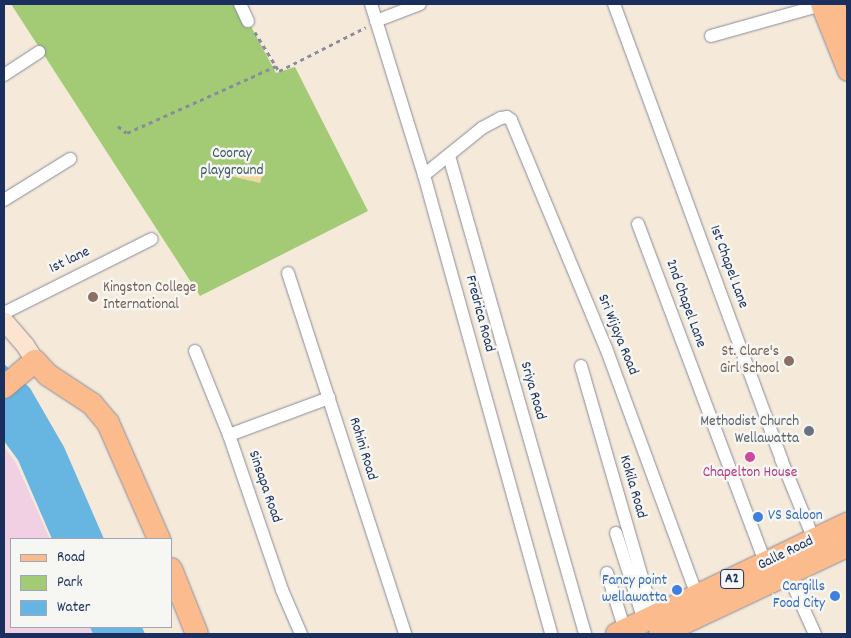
<!DOCTYPE html>
<html>
<head>
<meta charset="utf-8">
<style>
	body { margin:0 }
	#map { position:relative; width:851px; height:638px; overflow:hidden; background:#f5e9d9; font-family:Dekko,sans-serif }
	div>[style] { position:absolute }
	.built>* { inset:0; background:#f1d0e4 }
	.green>* { inset:0; background:#a3ca74 }
	.sand>* { inset:0; background:#eeda9e }
	.water>* { inset:0; background:#67b5e1 }
	.path>* { height:2.5px; margin-top:-1.25px; transform-origin:0; background:repeating-linear-gradient(90deg,#888c9c 0 4px,transparent 0 8px) }
	.roads { filter:drop-shadow(0 0 1px #888c9c) drop-shadow(0 0 1px #888c9c) }
	.street>* { height:12px; margin:-6px; padding:0 6px; transform-origin:6px; border-radius:6px; background:#fff }
	.secondary>* { height:18px; margin:-9px; padding:0 9px; transform-origin:9px; border-radius:9px; background:#fde4d1 }
	.primary>* { height:19px; margin:-9.5px; padding:0 9.5px; transform-origin:9.5px; border-radius:9.5px; background:#fbbb8d }
	.highway>* { height:22px; margin:-11px; padding:0 11px; transform-origin:11px; border-radius:11px; background:#fbbb8d }
	.dots>* { width:14px; height:14px; translate:-50% -50%; box-sizing:border-box; border:2px solid #f6f6f2; border-radius:50% }
	span { translate:-50% -50%; white-space:nowrap; text-align:center; line-height:1.15; -webkit-text-stroke:5px #f6f6f2; paint-order:stroke }
	.shield-label span { padding:1px 4px; background:#f6f6f2; border:1px solid; border-radius:4px; -webkit-text-stroke-width:0 }
	.shield-label { font-size:14px; color:#1b2f5e; font-weight:700 }
	.park-label { font-size:15px; color:#3d5664 }
	.street-label { font-size:15px; color:#1b2f5e }
	.education-label { font-size:15px; color:#785e54 }
	.left { translate:0 -50%; text-align:left }
	.right { translate:-100% -50%; text-align:right }
	.worship-label { font-size:15px; color:#5b616d }
	.hotel-label { font-size:15px; color:#b23c85 }
	.shop-label { font-size:15px; color:#366cbe }
	.frame { position:absolute; inset:0; border:5px solid #1b2f5e; pointer-events:none }
	.legend { position:absolute; left:10px; top:538px; width:162px; height:90px; box-sizing:border-box; background:#f6f6f2; border:1px solid #9ea6b7; margin:0; padding:6px 9px; list-style:none; font-size:15px; color:#1b2f5e }
	.legend li { display:flex; align-items:center; gap:10px; height:25px }
	.legend b { width:25px; border:1px solid #9ea6b7 }
</style>
</head>
<body>
<div id="map">
	<div class="built">
		<div style="clip-path:polygon(4px 447px,16px 463px,50px 539px,11px 539px,11px 627px,90px 627px,93px 634px,4px 634px)"></div>
	</div>
	<div class="green">
		<div style="clip-path:polygon(11px 4px,239px 4px,276px 73px,295px 67px,368px 211px,200px 296px)"></div>
	</div>
	<div class="sand">
		<div style="clip-path:polygon(219px 166px,262px 176px,260px 183px,217px 173px)"></div>
	</div>
	<div class="water">
		<div style="clip-path:polygon(4px 364px,30px 388px,64px 447px,104px 539px,52px 539px,18px 460px,4px 441px)"></div>
		<div style="clip-path:polygon(90px 627px,142px 627px,145px 634px,93px 634px)"></div>
	</div>
	<div class="path">
		<div style="left:255px;top:32px;width:46px;rotate:58.4deg"></div>
		<div style="left:279px;top:71px;width:97px;rotate:-26.8deg"></div>
		<div style="left:118px;top:126px;width:11px;rotate:38deg"></div>
		<div style="left:127px;top:133px;width:163px;rotate:-24.2deg"></div>
	</div>
	<div class="roads">
		<div class="street">
			<div style="left:240px;top:4px;width:19px;rotate:65deg"></div>
			<div style="left:371px;top:4px;width:179px;rotate:72.8deg"></div>
			<div style="left:424px;top:175px;width:476px;rotate:74.5deg"></div>
			<div style="left:614px;top:4px;width:485px;rotate:69.8deg"></div>
			<div style="left:781px;top:459px;width:87px;rotate:67.8deg"></div>
			<div style="left:376px;top:21px;width:47px;rotate:-21.1deg"></div>
			<div style="left:711px;top:36px;width:114px;rotate:-15.7deg"></div>
			<div style="left:4px;top:75px;width:42px;rotate:-33.3deg"></div>
			<div style="left:449px;top:156px;width:497px;rotate:74.1deg"></div>
			<div style="left:424px;top:175px;width:75px;rotate:-39deg"></div>
			<div style="left:482px;top:128px;width:21px;rotate:-28deg"></div>
			<div style="left:501px;top:118px;width:6px;rotate:-9deg"></div>
			<div style="left:507px;top:117px;width:5px;rotate:37deg"></div>
			<div style="left:511px;top:120px;width:247px;rotate:67.4deg"></div>
			<div style="left:606px;top:348px;width:263px;rotate:69.8deg"></div>
			<div style="left:4px;top:200px;width:78px;rotate:-31.8deg"></div>
			<div style="left:638px;top:224px;width:363px;rotate:69.4deg"></div>
			<div style="left:288px;top:273px;width:379px;rotate:72deg"></div>
			<div style="left:4px;top:313px;width:165px;rotate:-26.6deg"></div>
			<div style="left:195px;top:351px;width:91px;rotate:68deg"></div>
			<div style="left:229px;top:435px;width:164px;rotate:71.1deg"></div>
			<div style="left:282px;top:590px;width:48px;rotate:66.6deg"></div>
			<div style="left:581px;top:366px;width:260px;rotate:73.9deg"></div>
			<div style="left:229px;top:435px;width:107px;rotate:-20.3deg"></div>
			<div style="left:616px;top:533px;width:92px;rotate:72.3deg"></div>
			<div style="left:607px;top:573px;width:60px;rotate:72.5deg"></div>
			<div style="left:788px;top:574px;width:66px;rotate:65.8deg"></div>
		</div>
		<div class="secondary">
			<div style="left:4px;top:321px;width:32px;rotate:49deg"></div>
			<div style="left:25px;top:345px;width:19px;rotate:58deg"></div>
		</div>
		<div class="primary">
			<div style="left:820px;top:4px;width:72px;rotate:68.1deg"></div>
			<div style="left:834px;top:4px;width:34px;rotate:67deg"></div>
		</div>
		<div class="highway">
			<div style="left:4px;top:387px;width:40px;rotate:-40deg"></div>
			<div style="left:35px;top:361px;width:19px;rotate:47deg"></div>
			<div style="left:48px;top:375px;width:53px;rotate:33.4deg"></div>
			<div style="left:92px;top:404px;width:25px;rotate:50deg"></div>
			<div style="left:108px;top:423px;width:127px;rotate:66.3deg"></div>
			<div style="left:171px;top:569px;width:70px;rotate:68.2deg"></div>
			<div style="left:617px;top:634px;width:255px;rotate:-25.6deg"></div>
			<div style="left:660px;top:634px;width:207px;rotate:-25.2deg"></div>
		</div>
	</div>
	<div class="dots">
		<div style="left:93px;top:297px;background:#8d6e63"></div>
		<div style="left:789px;top:361px;background:#8d6e63"></div>
		<div style="left:809px;top:431px;background:#6b7280"></div>
		<div style="left:750px;top:457px;background:#d1479c"></div>
		<div style="left:758px;top:517px;background:#3f7fe0"></div>
		<div style="left:677px;top:590px;background:#3f7fe0"></div>
		<div style="left:835px;top:596px;background:#3f7fe0"></div>
	</div>
	<div class="shield-label">
		<span style="left:732px;top:579px">A2</span>
	</div>
	<div class="park-label">
		<span style="left:232px;top:163px">Cooray<br>playground</span>
	</div>
	<div class="street-label">
		<span style="left:70px;top:261px;rotate:-26deg">1st lane</span>
		<span style="left:728px;top:267px;rotate:70deg">1st Chapel Lane</span>
		<span style="left:685px;top:304px;rotate:70deg">2nd Chapel Lane</span>
		<span style="left:479px;top:314px;rotate:75deg">Fredrica Road</span>
		<span style="left:617px;top:335px;rotate:68deg">Sri Wijaya Road</span>
		<span style="left:532px;top:391px;rotate:74deg">Sriya Road</span>
		<span style="left:362px;top:449px;rotate:73deg">Rohini Road</span>
		<span style="left:264px;top:487px;rotate:71deg">Sinsapa Road</span>
		<span style="left:632px;top:487px;rotate:74deg">Kokila Road</span>
		<span style="left:786px;top:554px;rotate:-26deg">Galle Road</span>
	</div>
	<div class="education-label">
		<span class="left" style="left:103px;top:297px">Kingston College<br>International</span>
		<span class="right" style="left:779px;top:361px">St. Clare's<br>Girl School</span>
	</div>
	<div class="worship-label">
		<span class="right" style="left:799px;top:431px">Methodist Church<br>Wellawatta</span>
	</div>
	<div class="hotel-label">
		<span style="left:750px;top:474px">Chapelton House</span>
	</div>
	<div class="shop-label">
		<span class="left" style="left:768px;top:517px">VS Saloon</span>
		<span class="right" style="left:667px;top:590px">Fancy point<br>wellawatta</span>
		<span class="right" style="left:825px;top:596px">Cargills<br>Food City</span>
	</div>
	<div class="frame"></div>
	<ul class="legend">
	<li><b style="height:6px;background:#fbbb8d"></b>Road</li>
	<li><b style="height:14px;background:#a3ca74"></b>Park</li>
	<li><b style="height:14px;background:#67b5e1"></b>Water</li>
	</ul>
</div>
</body>
</html>
